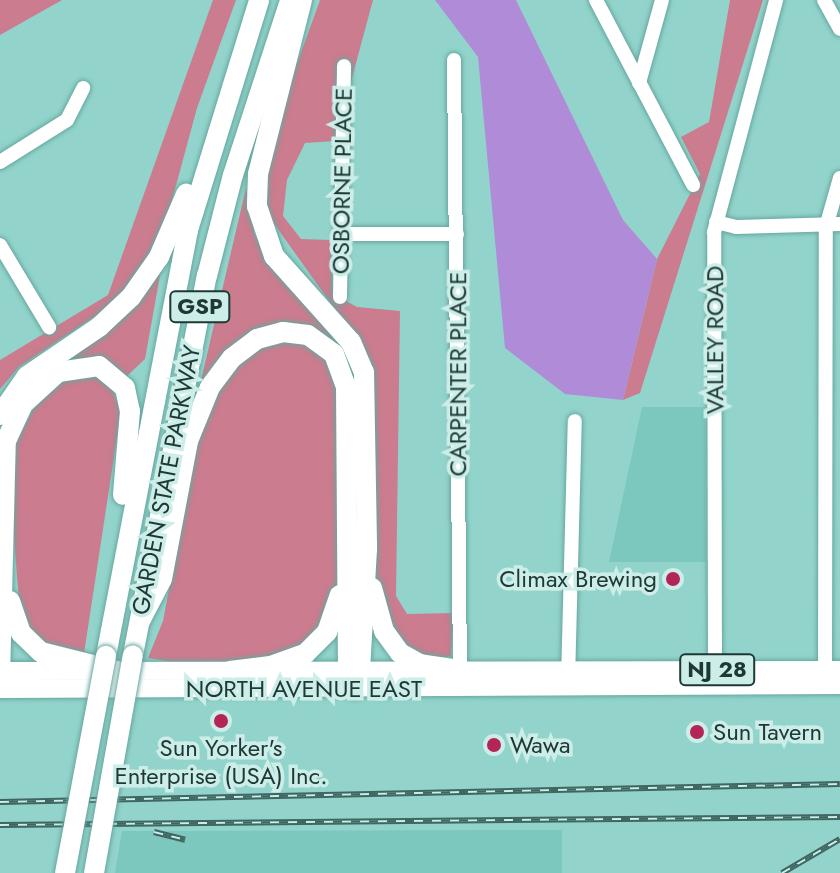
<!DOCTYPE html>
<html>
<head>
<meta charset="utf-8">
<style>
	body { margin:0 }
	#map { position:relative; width:840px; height:873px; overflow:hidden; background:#92d4cb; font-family:Jost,sans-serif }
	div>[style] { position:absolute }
	.built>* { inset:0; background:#7dc8be }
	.green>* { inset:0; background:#cb7c8e }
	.water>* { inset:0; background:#af8bd8 }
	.roads { filter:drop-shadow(0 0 2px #66a79f) drop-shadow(0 0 2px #66a79f) }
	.minor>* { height:14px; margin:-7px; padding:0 7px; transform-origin:7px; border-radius:7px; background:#fff }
	.major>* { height:18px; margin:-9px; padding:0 9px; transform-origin:9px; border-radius:9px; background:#fff }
	.highway>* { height:20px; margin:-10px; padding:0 10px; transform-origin:10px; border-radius:10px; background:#fff }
	.rail>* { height:6px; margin-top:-3px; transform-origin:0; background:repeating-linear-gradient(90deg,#cdede8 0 9px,#3f6661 0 18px); box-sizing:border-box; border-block:2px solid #3f6661 }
	.bridges { filter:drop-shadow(0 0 2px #66a79f) drop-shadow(0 0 2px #66a79f) }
	.highway-bridge>* { height:20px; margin:-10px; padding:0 10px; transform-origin:10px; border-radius:10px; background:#fff }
	.dots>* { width:22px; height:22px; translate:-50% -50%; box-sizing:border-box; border:4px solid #cdede8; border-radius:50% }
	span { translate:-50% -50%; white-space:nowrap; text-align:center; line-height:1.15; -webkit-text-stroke:7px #cdede8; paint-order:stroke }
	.shield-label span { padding:2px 6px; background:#cdede8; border:2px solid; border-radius:6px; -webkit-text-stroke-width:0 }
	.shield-label { font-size:22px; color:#1d3835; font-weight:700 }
	.street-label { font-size:24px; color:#1d3835 }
	.poi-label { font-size:24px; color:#1d3835 }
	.right { translate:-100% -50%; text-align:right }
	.left { translate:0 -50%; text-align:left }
</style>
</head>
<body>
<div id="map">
	<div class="built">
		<div style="clip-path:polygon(642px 407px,705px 407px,706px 562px,609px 562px)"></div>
		<div style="clip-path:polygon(562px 830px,562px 873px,115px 873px,122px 831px)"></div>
	</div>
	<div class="green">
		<div style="clip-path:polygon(0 0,62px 0,0 35px)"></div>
		<div style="clip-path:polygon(213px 0,236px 0,197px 108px,168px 215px,151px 253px,115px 303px,19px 367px,0 389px,0 360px,108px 295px)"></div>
		<div style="clip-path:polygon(320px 0,373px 0,335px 141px,305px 143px,287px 180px,283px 216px,301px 239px,331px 240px,333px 294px,357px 307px,400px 311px,396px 596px,407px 614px,454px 613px,451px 656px,426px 661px,406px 650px,346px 555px,323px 639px,230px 671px,148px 658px,163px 621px,200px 425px,205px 425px,225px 378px,281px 326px,199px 389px,246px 188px,255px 235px,277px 270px,337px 312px,265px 211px,270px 138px)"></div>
		<div style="clip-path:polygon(730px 0,763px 0,640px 393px,623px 400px,657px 259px,700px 174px,681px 137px,709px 122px)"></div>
		<div style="clip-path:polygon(161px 270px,145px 359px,127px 376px,65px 363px)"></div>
		<div style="clip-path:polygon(93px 375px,111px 386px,121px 411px,83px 660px,52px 653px,21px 625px,11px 503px,14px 444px,42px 393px,71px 378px)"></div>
	</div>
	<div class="water">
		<div style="clip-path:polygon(435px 0,516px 0,623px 220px,657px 259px,623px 400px,565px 394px,505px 348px,478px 57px)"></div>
	</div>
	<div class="roads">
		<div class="minor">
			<div style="left:596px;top:0;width:209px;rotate:62.3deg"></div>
			<div style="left:824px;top:0;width:33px;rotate:61deg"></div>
			<div style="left:454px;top:60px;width:616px;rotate:89.44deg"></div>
			<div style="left:639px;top:83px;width:86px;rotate:-74.5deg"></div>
			<div style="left:0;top:162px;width:79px;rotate:-32.1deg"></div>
			<div style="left:67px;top:120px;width:36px;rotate:-63deg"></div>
			<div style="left:716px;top:222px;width:21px;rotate:14deg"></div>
			<div style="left:736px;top:227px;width:104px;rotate:-1.7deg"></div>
			<div style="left:341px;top:234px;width:116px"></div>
			<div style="left:0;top:245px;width:96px;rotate:59.1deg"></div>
			<div style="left:340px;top:297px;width:231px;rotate:-89deg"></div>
			<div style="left:825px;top:677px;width:450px;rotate:-89.9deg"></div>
			<div style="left:826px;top:227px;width:51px;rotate:-74.1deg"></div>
			<div style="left:715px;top:679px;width:447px;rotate:-90.1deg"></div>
			<div style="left:714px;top:232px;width:240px;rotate:-75deg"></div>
			<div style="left:568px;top:680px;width:259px;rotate:-88.5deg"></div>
		</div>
		<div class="major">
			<div style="left:0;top:671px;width:840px;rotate:-0.07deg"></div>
			<div style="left:0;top:689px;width:840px;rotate:-0.27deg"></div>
		</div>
		<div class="highway">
			<div style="left:302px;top:0;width:179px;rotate:104.2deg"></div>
			<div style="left:258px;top:174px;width:32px;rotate:92deg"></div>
			<div style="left:257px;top:206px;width:53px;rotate:71.2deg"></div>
			<div style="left:274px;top:256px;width:115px;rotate:48.2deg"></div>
			<div style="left:351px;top:342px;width:33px;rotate:67deg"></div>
			<div style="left:364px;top:372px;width:177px;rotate:89deg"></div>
			<div style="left:367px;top:549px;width:121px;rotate:93.3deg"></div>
			<div style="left:0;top:415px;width:47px;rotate:-55.3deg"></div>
			<div style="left:27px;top:376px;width:87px;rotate:-34.2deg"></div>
			<div style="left:99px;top:327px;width:44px;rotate:-43.2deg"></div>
			<div style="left:131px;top:297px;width:49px;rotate:-55deg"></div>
			<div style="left:159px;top:257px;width:69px;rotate:-66.8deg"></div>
			<div style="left:372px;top:588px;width:45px;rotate:74.4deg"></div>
			<div style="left:384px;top:631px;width:27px;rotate:54deg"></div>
			<div style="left:400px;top:653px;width:23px;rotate:29deg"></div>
			<div style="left:420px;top:664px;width:40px;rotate:8.5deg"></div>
			<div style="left:10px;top:601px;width:34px;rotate:71deg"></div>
			<div style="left:21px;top:633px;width:28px;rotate:44deg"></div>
			<div style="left:41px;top:652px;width:78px;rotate:14deg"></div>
			<div style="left:140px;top:621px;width:47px;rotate:-62.4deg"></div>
			<div style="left:162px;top:579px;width:140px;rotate:-79.3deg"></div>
			<div style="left:188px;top:441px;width:58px;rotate:-67.8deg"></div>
			<div style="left:210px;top:387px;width:36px;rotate:-53deg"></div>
			<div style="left:232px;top:358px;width:31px;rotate:-37deg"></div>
			<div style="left:257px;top:339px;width:27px;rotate:-15deg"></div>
			<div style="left:283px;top:332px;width:25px;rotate:7deg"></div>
			<div style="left:308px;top:335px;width:32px;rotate:36deg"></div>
			<div style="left:334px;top:354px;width:35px;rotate:70deg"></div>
			<div style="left:346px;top:387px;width:274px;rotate:89.6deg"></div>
			<div style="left:348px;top:661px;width:29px;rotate:76deg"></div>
			<div style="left:133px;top:655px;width:386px;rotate:-79deg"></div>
			<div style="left:207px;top:276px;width:104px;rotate:-75.6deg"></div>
			<div style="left:233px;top:175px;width:180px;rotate:-71.9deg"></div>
			<div style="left:106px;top:656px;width:434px;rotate:-79.1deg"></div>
			<div style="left:188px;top:230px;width:241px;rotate:-72.8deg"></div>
			<div style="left:230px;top:671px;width:41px;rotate:-7deg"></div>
			<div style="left:271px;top:666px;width:37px;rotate:-20deg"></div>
			<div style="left:306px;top:653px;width:30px;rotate:-45deg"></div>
			<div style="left:327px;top:632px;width:39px;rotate:-71deg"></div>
			<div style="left:0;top:679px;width:238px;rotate:-88.6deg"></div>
			<div style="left:6px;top:441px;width:41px;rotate:-65.3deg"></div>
			<div style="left:23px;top:404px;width:47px;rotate:-42.4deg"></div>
			<div style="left:58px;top:372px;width:41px;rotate:-8.3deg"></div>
			<div style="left:99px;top:366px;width:34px;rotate:40deg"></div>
			<div style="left:125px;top:388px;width:24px;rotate:78deg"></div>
			<div style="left:130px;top:411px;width:84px;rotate:94.8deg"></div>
		</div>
	</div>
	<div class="rail">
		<div style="left:0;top:802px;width:840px;rotate:-1.23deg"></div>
		<div style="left:0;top:825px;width:840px;rotate:-0.55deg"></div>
		<div style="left:154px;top:832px;width:32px;rotate:14deg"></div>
		<div style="left:782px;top:873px;width:67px;rotate:-30.4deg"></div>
	</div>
	<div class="bridges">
		<div class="highway-bridge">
			<div style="left:65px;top:873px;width:221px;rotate:-79.3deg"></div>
			<div style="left:94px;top:873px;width:221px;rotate:-79.9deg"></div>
		</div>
	</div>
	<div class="dots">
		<div style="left:673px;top:579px;background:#b32457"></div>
		<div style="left:221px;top:721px;background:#b32457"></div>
		<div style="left:697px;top:732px;background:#b32457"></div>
		<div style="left:494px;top:745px;background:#b32457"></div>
	</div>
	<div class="shield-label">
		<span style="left:200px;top:307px">GSP</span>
		<span style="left:717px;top:670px">NJ 28</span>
	</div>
	<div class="street-label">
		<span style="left:342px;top:181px;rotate:-89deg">OSBORNE PLACE</span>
		<span style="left:715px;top:340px;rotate:-90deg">VALLEY ROAD</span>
		<span style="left:458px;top:374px;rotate:-90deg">CARPENTER PLACE</span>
		<span style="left:166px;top:480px;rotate:-79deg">GARDEN STATE PARKWAY</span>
		<span style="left:304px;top:689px">NORTH AVENUE EAST</span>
	</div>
	<div class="poi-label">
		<span class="right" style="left:657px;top:579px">Climax Brewing</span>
		<span class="left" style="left:713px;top:732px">Sun Tavern</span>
		<span class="left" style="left:510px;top:745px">Wawa</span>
		<span style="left:221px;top:762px">Sun Yorker's<br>Enterprise (USA) Inc.</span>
	</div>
</div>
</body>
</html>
